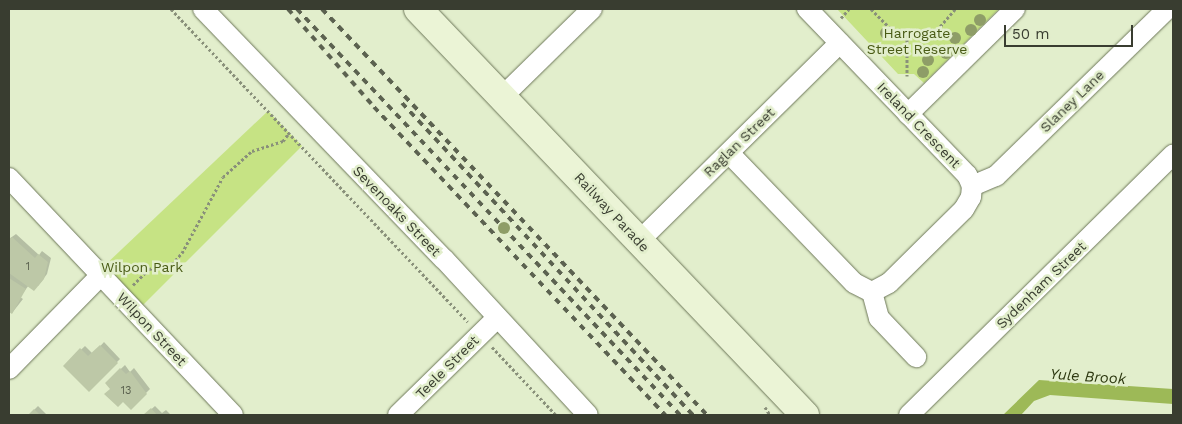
<!DOCTYPE html>
<html>
<head>
<meta charset="utf-8">
<style>
	body { margin:0 }
	#map { position:relative; width:1182px; height:424px; overflow:hidden; background:#e2eecc; font-family:"Work Sans",sans-serif }
	div>[style] { position:absolute }
	.green>* { inset:0; background:#c6e384 }
	.water>* { inset:0; background:#9db957 }
	.shadow>* { inset:0; background:#0003 }
	.building>* { inset:0; background:#bdc8a7 }
	.path>* { height:3px; margin-top:-1.5px; transform-origin:0; background:repeating-linear-gradient(90deg,#89907a 0 2.5px,transparent 0 5px) }
	.roads { filter:drop-shadow(0 0 1px #6d7759) drop-shadow(0 0 1px #6d7759) }
	.street>* { height:20px; margin:-10px; padding:0 10px; transform-origin:10px; border-radius:10px; background:#fff }
	.secondary>* { height:28px; margin:-14px; padding:0 14px; transform-origin:14px; border-radius:14px; background:#ebf4d6 }
	.rail>* { height:4px; margin-top:-2px; transform-origin:0; background:repeating-linear-gradient(90deg,#5c6250 0 6px,transparent 0 12px) }
	.trees>* { width:12px; height:12px; margin:-6px; border-radius:50%; background:#8e9d67 }
	span { translate:-50% -50%; white-space:nowrap; text-align:center; line-height:1.15; -webkit-text-stroke:5px #e2eecc; paint-order:stroke }
	.number-label { font-size:11px; color:#5a604e }
	.number-label span { -webkit-text-stroke-width:0 }
	.park-label { font-size:14px; color:#495b15 }
	.street-label { font-size:14px; color:#393d30 }
	.water-label { font-size:15px; color:#2d3810; font-style:italic }
	.frame { position:absolute; inset:0; border:10px solid #393d30; pointer-events:none }
	.scale { position:absolute; left:1004px; top:25px; width:129px; height:22px; box-sizing:border-box; border:2px solid #393d30; border-top:0; padding-left:6px; font-size:15px; line-height:18px; white-space:nowrap; color:#393d30; -webkit-text-stroke:4px #e2eecc; paint-order:stroke }
</style>
</head>
<body>
<div id="map">
	<div class="green">
		<div style="clip-path:polygon(837px 9px,999px 9px,924px 83px,914px 74px,898px 74px)"></div>
		<div style="clip-path:polygon(268px 111px,302px 146px,141px 307px,103px 267px)"></div>
	</div>
	<div class="water">
		<div style="clip-path:polygon(1039px 380px,1173px 389px,1173px 404px,1050px 395px,1034px 401px,1021px 415px,1003px 415px)"></div>
	</div>
	<div class="shadow">
		<div style="clip-path:polygon(16px 234px,39px 255px,42px 251px,51px 258px,47px 274px,38px 286px,29px 285px,20px 297px,23px 299px,12px 313px,9px 310px,9px 239px)"></div>
		<div style="clip-path:polygon(104px 342px,120px 359px,89px 390px,64px 366px,85px 346px,93px 354px)"></div>
		<div style="clip-path:polygon(125px 365px,130px 372px,134px 368px,150px 389px,131px 408px,106px 383px)"></div>
		<div style="clip-path:polygon(38px 406px,47px 415px,29px 415px)"></div>
		<div style="clip-path:polygon(155px 406px,162px 413px,166px 410px,171px 415px,145px 415px)"></div>
	</div>
	<div class="building">
		<div style="clip-path:polygon(12px 237px,35px 258px,38px 254px,48px 262px,44px 279px,34px 291px,9px 273px,9px 239px)"></div>
		<div style="clip-path:polygon(9px 278px,26px 289px,12px 314px,9px 312px)"></div>
		<div style="clip-path:polygon(100px 345px,118px 363px,89px 392px,63px 366px,80px 348px,88px 356px)"></div>
		<div style="clip-path:polygon(120px 368px,126px 374px,130px 371px,147px 394px,131px 410px,123px 402px,118px 407px,104px 394px,110px 389px,105px 383px)"></div>
		<div style="clip-path:polygon(151px 408px,157px 415px,143px 415px)"></div>
		<div style="clip-path:polygon(34px 409px,40px 415px,28px 415px)"></div>
	</div>
	<div class="path">
		<div style="left:171px;top:9px;width:431px;rotate:46.5deg"></div>
		<div style="left:871px;top:9px;width:31px;rotate:45deg"></div>
		<div style="left:893px;top:31px;width:26px;rotate:9deg"></div>
		<div style="left:919px;top:35px;width:19px;rotate:-16deg"></div>
		<div style="left:937px;top:30px;width:28px;rotate:-49deg"></div>
		<div style="left:841px;top:18px;width:12px;rotate:-48deg"></div>
		<div style="left:907px;top:35px;width:41px;rotate:90deg"></div>
		<div style="left:133px;top:285px;width:23px;rotate:-45deg"></div>
		<div style="left:149px;top:269px;width:24px;rotate:-12deg"></div>
		<div style="left:172px;top:264px;width:15px;rotate:-48deg"></div>
		<div style="left:182px;top:253px;width:86px;rotate:-61.7deg"></div>
		<div style="left:223px;top:177px;width:39px;rotate:-42deg"></div>
		<div style="left:252px;top:151px;width:33px;rotate:-18deg"></div>
		<div style="left:283px;top:141px;width:10px;rotate:-53deg"></div>
		<div style="left:492px;top:347px;width:93px;rotate:46.7deg"></div>
		<div style="left:765px;top:407px;width:9px;rotate:58deg"></div>
	</div>
	<div class="roads">
		<div class="street">
			<div style="left:203px;top:9px;width:347px;rotate:46.1deg"></div>
			<div style="left:444px;top:259px;width:212px;rotate:47.3deg"></div>
			<div style="left:502px;top:97px;width:126px;rotate:-44.4deg"></div>
			<div style="left:908px;top:114px;width:150px;rotate:-44.5deg"></div>
			<div style="left:729px;top:153px;width:180px;rotate:46.1deg"></div>
			<div style="left:854px;top:283px;width:20px;rotate:27deg"></div>
			<div style="left:872px;top:292px;width:19px;rotate:-28deg"></div>
			<div style="left:889px;top:283px;width:105px;rotate:-44.6deg"></div>
			<div style="left:964px;top:209px;width:14px;rotate:-60deg"></div>
			<div style="left:971px;top:197px;width:11px;rotate:-85deg"></div>
			<div style="left:972px;top:186px;width:12px;rotate:-114deg"></div>
			<div style="left:967px;top:175px;width:231px;rotate:-133.9deg"></div>
			<div style="left:9px;top:178px;width:326px;rotate:46.6deg"></div>
			<div style="left:972px;top:186px;width:26px;rotate:-23deg"></div>
			<div style="left:996px;top:176px;width:239px;rotate:-44.3deg"></div>
			<div style="left:639px;top:241px;width:282px;rotate:-44.6deg"></div>
			<div style="left:872px;top:292px;width:27px;rotate:75deg"></div>
			<div style="left:879px;top:318px;width:54px;rotate:46.5deg"></div>
			<div style="left:9px;top:369px;width:132px;rotate:-45.6deg"></div>
			<div style="left:398px;top:415px;width:139px;rotate:-44.4deg"></div>
			<div style="left:909px;top:415px;width:371px;rotate:-44.6deg"></div>
		</div>
		<div class="secondary">
			<div style="left:418px;top:9px;width:561px;rotate:46.37deg"></div>
		</div>
	</div>
	<div class="rail">
		<div style="left:288px;top:9px;width:130px;rotate:48.7deg"></div>
		<div style="left:374px;top:107px;width:424px;rotate:46.6deg"></div>
		<div style="left:297px;top:9px;width:558px;rotate:46.67deg"></div>
		<div style="left:322px;top:9px;width:560px;rotate:46.52deg"></div>
		<div style="left:402px;top:103px;width:427px;rotate:47deg"></div>
	</div>
	<div class="trees">
		<div style="left:980px;top:20px"></div>
		<div style="left:971px;top:30px"></div>
		<div style="left:886px;top:33px"></div>
		<div style="left:955px;top:38px"></div>
		<div style="left:946px;top:53px"></div>
		<div style="left:928px;top:60px"></div>
		<div style="left:923px;top:72px"></div>
		<div style="left:504px;top:228px"></div>
	</div>
	<div class="number-label">
		<span style="left:28px;top:267px">1</span>
		<span style="left:126px;top:391px">13</span>
	</div>
	<div class="park-label">
		<span style="left:917px;top:41px">Harrogate<br>Street Reserve</span>
		<span style="left:142px;top:267px">Wilpon Park</span>
	</div>
	<div class="street-label">
		<span style="left:1072px;top:101px;rotate:-44deg">Slaney Lane</span>
		<span style="left:919px;top:125px;rotate:46deg">Ireland Crescent</span>
		<span style="left:739px;top:142px;rotate:-44deg">Raglan Street</span>
		<span style="left:397px;top:211px;rotate:46deg">Sevenoaks Street</span>
		<span style="left:612px;top:212px;rotate:47deg">Railway Parade</span>
		<span style="left:1041px;top:285px;rotate:-44deg">Sydenham Street</span>
		<span style="left:152px;top:329px;rotate:47deg">Wilpon Street</span>
		<span style="left:447px;top:367px;rotate:-45deg">Teele Street</span>
	</div>
	<div class="water-label">
		<span style="left:1088px;top:377px;rotate:4deg">Yule Brook</span>
	</div>
	<div class="frame"></div>
	<div class="scale">50 m</div>
</div>
</body>
</html>
